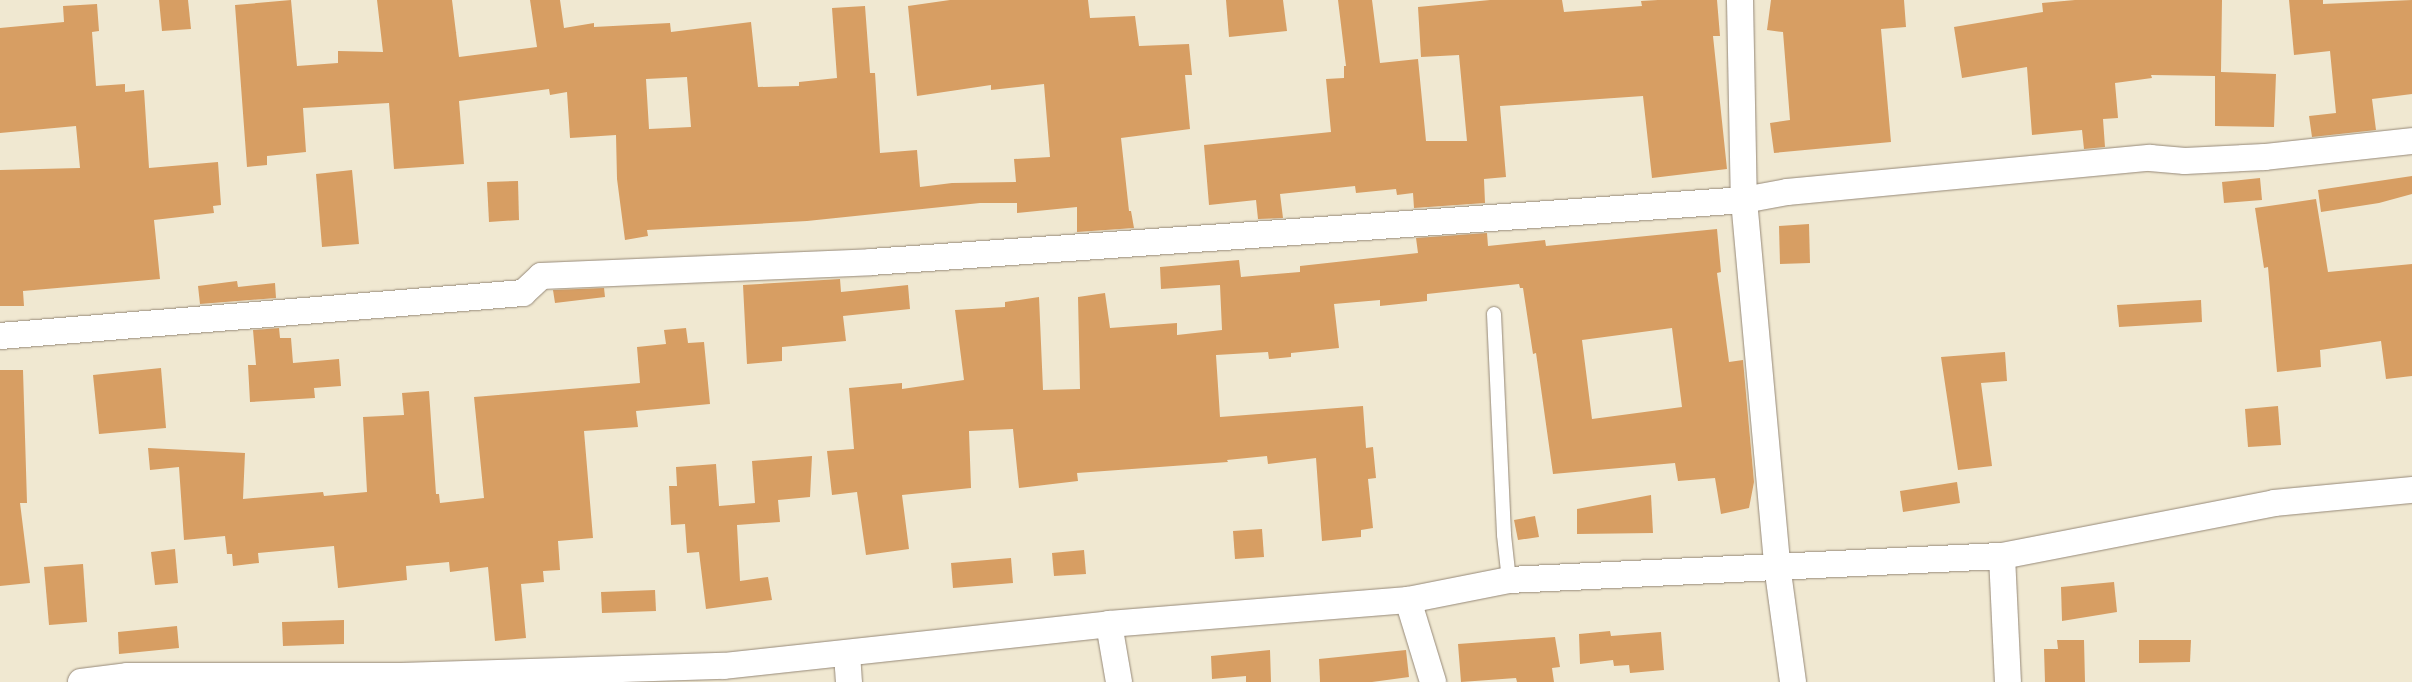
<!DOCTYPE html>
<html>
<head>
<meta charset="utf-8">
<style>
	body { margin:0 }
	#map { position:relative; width:2412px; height:682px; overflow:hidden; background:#f0e8d1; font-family:Mali,sans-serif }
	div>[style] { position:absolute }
	.building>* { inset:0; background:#d79e63 }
	.roads { filter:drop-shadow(0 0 1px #968978) drop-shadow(0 0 1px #968978) }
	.lane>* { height:14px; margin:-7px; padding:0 7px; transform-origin:7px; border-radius:7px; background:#fff }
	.street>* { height:26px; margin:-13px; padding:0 13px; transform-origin:13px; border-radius:13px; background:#fff }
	span { translate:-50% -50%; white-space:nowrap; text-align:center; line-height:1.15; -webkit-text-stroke:4px #f6f6f2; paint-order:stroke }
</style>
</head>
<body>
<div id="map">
	<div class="building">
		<div style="clip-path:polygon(159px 0,188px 0,191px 29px,162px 31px)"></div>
		<div style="clip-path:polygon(evenodd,291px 0,297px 66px,338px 63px,338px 51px,383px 52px,377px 0,452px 0,459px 57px,537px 47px,530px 0,560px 0,564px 28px,594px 23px,594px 27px,670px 23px,671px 32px,751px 22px,758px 87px,799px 86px,799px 82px,837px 78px,832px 8px,865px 6px,870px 73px,875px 73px,880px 153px,917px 150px,920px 187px,952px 183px,1016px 182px,1014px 159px,1050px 157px,1044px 84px,991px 90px,991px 85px,917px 96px,908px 6px,950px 0,1088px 0,1090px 18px,1135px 16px,1139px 46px,1189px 44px,1192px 75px,1185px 75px,1190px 129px,1121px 138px,1129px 211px,1131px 211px,1134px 228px,1077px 232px,1077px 207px,1017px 213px,1017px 203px,980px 203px,807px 221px,647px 230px,648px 236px,625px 240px,617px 179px,616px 135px,570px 138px,567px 92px,550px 95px,549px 89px,459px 101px,464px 164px,394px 169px,389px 103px,303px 108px,306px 152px,267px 156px,267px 165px,247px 167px,235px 5px,291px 0,687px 77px,691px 127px,649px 129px,646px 79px,687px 77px)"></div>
		<div style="clip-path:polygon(1226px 0,1283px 0,1287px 31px,1229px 37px)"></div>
		<div style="clip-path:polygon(1338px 0,1372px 0,1380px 63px,1418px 59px,1426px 141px,1467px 141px,1459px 55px,1421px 57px,1418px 7px,1490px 0,1562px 0,1564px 12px,1642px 6px,1641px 1px,1658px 0,1717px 0,1720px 36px,1713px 36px,1727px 169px,1652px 178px,1643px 96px,1500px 106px,1506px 177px,1484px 179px,1485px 203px,1414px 208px,1413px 193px,1397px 195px,1396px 189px,1356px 193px,1355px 186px,1280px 194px,1283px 218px,1258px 219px,1256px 200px,1209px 205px,1204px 145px,1331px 132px,1326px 79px,1344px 78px,1344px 66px,1346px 66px)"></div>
		<div style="clip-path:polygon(1771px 0,1904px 0,1906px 27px,1881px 29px,1891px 142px,1774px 153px,1770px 123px,1790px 120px,1783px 32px,1767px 30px)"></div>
		<div style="clip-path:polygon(2075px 0,2222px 0,2221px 72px,2276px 74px,2274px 127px,2215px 126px,2215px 76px,2151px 75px,2152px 78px,2115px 83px,2118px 118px,2103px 119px,2105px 147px,2084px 149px,2082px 130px,2032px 135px,2027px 67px,1962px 78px,1954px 27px,2043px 12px,2042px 3px)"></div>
		<div style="clip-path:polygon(2289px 0,2323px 0,2323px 4px,2412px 0,2412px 94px,2372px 99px,2376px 130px,2312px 137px,2309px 116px,2336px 113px,2330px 51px,2294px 55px)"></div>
		<div style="clip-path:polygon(97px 4px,99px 31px,92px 32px,96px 86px,125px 84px,125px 92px,144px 90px,149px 168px,218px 162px,221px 205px,213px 206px,214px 213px,154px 220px,160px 279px,23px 291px,24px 306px,0 306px,0 170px,80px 168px,76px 126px,0 133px,0 28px,64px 22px,63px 6px)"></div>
		<div style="clip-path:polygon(352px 170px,359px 244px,322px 247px,316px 174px)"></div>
		<div style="clip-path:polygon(2412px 176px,2412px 194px,2379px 203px,2321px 212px,2318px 190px)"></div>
		<div style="clip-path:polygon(2260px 178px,2262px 200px,2224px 203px,2222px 182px)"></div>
		<div style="clip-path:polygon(518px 181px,519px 220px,489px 222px,487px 182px)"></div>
		<div style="clip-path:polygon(2316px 199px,2328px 272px,2412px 264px,2412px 376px,2386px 379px,2381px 341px,2320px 350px,2321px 367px,2277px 372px,2268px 267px,2264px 268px,2255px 208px)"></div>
		<div style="clip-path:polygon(1809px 224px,1810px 263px,1780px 264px,1779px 226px)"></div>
		<div style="clip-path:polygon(evenodd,1717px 229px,1721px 272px,1717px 273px,1729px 362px,1743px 360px,1754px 482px,1749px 508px,1721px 514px,1715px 478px,1678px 481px,1675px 463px,1553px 474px,1536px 353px,1533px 354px,1523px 288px,1520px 288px,1519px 284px,1427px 294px,1427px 301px,1380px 306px,1380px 300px,1334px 304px,1339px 348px,1291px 353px,1291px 357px,1269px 359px,1268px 352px,1216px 355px,1220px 417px,1363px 406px,1366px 448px,1373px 447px,1376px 478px,1368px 479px,1373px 528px,1361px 530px,1361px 537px,1322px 541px,1316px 458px,1268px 464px,1267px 456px,1227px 460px,1228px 462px,1077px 473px,1078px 481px,1019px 488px,1013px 429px,969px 431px,971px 488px,902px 495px,909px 549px,866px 555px,857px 492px,832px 495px,827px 451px,854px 449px,849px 388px,902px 383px,902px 389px,964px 380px,955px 310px,1005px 307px,1005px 302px,1039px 297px,1043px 390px,1080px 389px,1078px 297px,1105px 293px,1110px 328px,1177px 323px,1177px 335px,1222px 330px,1220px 285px,1161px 289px,1160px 267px,1239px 260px,1241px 277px,1300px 272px,1300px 266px,1418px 253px,1416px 238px,1487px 233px,1488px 246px,1545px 240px,1546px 246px,1717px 229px,1672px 328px,1682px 407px,1592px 419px,1582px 340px,1672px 328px)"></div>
		<div style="clip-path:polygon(840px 279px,841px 292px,908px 285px,910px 309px,843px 316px,846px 341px,782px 347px,782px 361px,747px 364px,743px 285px)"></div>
		<div style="clip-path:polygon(237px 281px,238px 287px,275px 283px,276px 298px,200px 304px,198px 286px)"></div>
		<div style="clip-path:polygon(604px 288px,605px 297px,555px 303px,553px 290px)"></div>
		<div style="clip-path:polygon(2201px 300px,2202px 322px,2119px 327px,2117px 305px)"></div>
		<div style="clip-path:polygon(279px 328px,280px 338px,291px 338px,293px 363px,339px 359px,341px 386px,314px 388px,315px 398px,250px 402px,248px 365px,256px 365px,253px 330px)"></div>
		<div style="clip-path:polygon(686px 328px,688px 343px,704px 342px,710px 404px,636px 411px,638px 427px,584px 431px,593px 538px,558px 541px,560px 570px,543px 571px,544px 582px,521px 584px,526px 638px,495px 641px,488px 567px,450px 572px,449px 562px,406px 566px,407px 580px,338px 588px,334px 546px,258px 553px,259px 563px,233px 566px,232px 554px,227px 554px,225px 536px,184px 540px,179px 467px,150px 470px,148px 448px,245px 453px,243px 499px,323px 492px,324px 496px,367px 492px,363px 417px,404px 415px,402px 393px,429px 391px,436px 494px,439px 494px,440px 503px,484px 498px,474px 397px,640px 383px,637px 347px,666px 344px,664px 330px)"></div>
		<div style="clip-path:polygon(2005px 352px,2007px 381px,1981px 383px,1992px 466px,1958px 470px,1941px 357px)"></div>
		<div style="clip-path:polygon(161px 368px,166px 428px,99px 434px,93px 375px)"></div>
		<div style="clip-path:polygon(0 370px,23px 370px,27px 503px,20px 503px,30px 583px,0 586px)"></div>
		<div style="clip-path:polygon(2278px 406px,2281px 445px,2248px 447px,2245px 409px)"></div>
		<div style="clip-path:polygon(812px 456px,810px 497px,778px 500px,780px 522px,737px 525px,740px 581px,768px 577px,772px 600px,706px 609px,699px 552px,687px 553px,685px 524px,671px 525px,669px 486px,677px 486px,676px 467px,716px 464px,719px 506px,755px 503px,752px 461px)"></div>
		<div style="clip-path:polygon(1957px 482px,1960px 503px,1903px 512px,1900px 491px)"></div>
		<div style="clip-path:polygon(1651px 495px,1653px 533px,1577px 534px,1577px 509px)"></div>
		<div style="clip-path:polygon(1535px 516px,1539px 537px,1518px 540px,1514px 520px)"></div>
		<div style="clip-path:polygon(1262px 529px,1264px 557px,1235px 559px,1233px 531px)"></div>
		<div style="clip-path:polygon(175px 549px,178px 583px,155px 585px,151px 552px)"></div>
		<div style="clip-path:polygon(1084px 550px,1086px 574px,1054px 576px,1052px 553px)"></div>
		<div style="clip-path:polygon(1011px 558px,1013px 583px,953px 588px,951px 563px)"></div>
		<div style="clip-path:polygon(83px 564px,87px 622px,49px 625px,44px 567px)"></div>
		<div style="clip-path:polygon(2114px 582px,2117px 612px,2062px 621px,2061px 587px)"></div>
		<div style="clip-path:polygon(655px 590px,656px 611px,602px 613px,601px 592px)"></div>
		<div style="clip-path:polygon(344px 620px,344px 644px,283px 646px,282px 622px)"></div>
		<div style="clip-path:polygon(177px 626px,179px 648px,119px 654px,118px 632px)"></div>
		<div style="clip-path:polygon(1610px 631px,1611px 636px,1661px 632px,1664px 670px,1630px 673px,1629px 665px,1614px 666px,1613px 660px,1580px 664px,1579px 634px)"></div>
		<div style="clip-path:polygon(1555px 637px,1560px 667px,1552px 668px,1554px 682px,1517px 682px,1516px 678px,1461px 682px,1458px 644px)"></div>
		<div style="clip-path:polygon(2057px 640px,2084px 640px,2085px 682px,2045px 682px,2044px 649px,2058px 649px)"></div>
		<div style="clip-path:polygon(2139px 640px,2191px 640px,2190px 662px,2139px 663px)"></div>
		<div style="clip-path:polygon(1270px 650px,1271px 682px,1246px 682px,1246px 676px,1212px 679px,1211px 656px)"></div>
		<div style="clip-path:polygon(1406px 650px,1409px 677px,1372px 682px,1320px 682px,1319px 659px)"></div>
	</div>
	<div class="roads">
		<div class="lane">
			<div style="left:1494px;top:314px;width:221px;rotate:87.4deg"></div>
			<div style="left:1504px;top:535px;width:45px;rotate:83.7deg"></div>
		</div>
		<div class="street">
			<div style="left:1740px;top:0;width:200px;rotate:88.9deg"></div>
			<div style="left:1744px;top:200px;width:366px;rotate:84.8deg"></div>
			<div style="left:1777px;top:565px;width:118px;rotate:82.2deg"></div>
			<div style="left:0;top:336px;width:525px;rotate:-4.7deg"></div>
			<div style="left:523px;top:293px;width:25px;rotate:-43deg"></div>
			<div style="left:541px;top:276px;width:330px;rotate:-2.4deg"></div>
			<div style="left:871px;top:262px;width:875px;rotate:-4.06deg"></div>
			<div style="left:1744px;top:200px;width:44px;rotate:-10.5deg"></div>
			<div style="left:1787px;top:192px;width:365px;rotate:-5.4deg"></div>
			<div style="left:2150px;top:158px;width:35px;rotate:5deg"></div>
			<div style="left:2185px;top:161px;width:80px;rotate:-2.9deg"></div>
			<div style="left:2265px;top:157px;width:148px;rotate:-6.2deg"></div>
			<div style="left:2002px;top:556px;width:126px;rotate:87.3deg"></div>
			<div style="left:1408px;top:600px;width:86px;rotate:73deg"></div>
			<div style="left:1109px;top:624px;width:59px;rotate:80.2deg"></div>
			<div style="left:847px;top:654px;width:28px;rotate:86deg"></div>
			<div style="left:81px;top:682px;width:46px;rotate:-7.4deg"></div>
			<div style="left:127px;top:676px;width:274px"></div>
			<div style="left:401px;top:676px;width:323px;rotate:-1.8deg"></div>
			<div style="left:724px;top:666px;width:387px;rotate:-6.2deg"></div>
			<div style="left:1109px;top:624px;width:300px;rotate:-4.6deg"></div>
			<div style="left:1408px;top:600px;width:103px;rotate:-11.2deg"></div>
			<div style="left:1509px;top:580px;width:494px;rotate:-2.8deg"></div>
			<div style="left:2002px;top:556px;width:277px;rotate:-11deg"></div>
			<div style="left:2274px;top:503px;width:139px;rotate:-5.4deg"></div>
		</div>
	</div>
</div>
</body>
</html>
